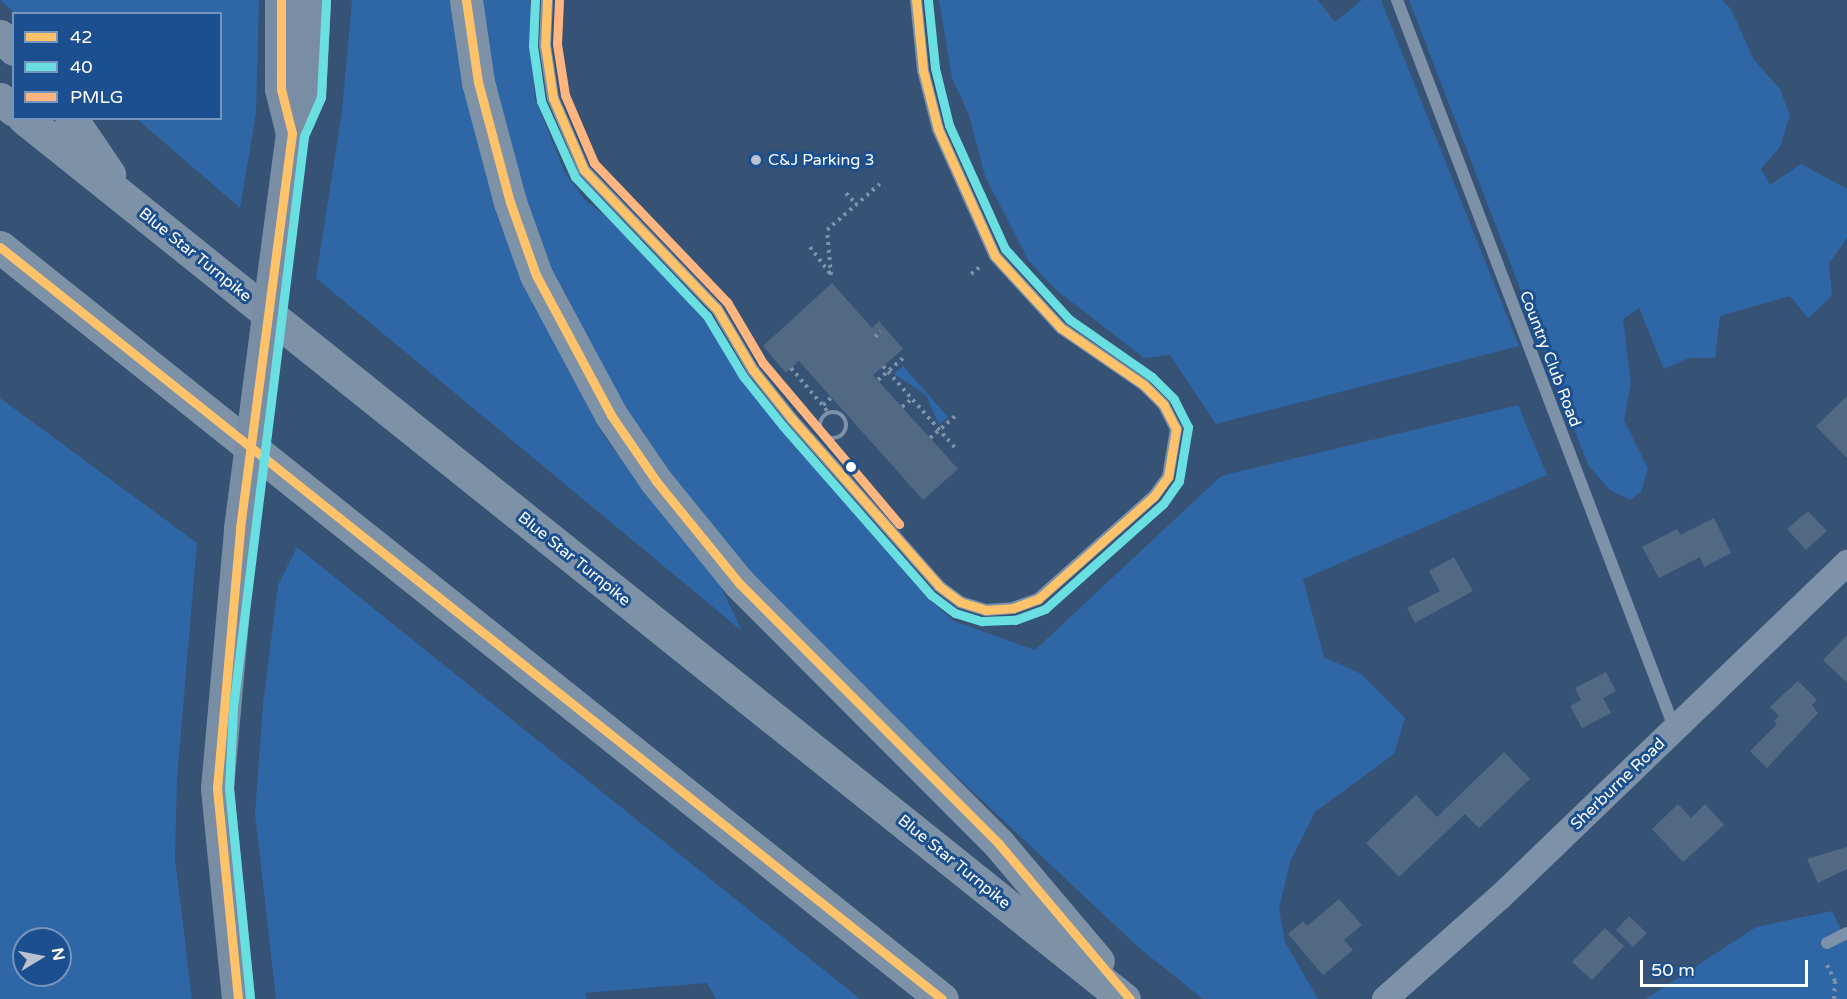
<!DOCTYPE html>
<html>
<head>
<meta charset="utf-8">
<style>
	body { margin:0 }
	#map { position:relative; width:1847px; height:999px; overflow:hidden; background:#365274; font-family:"Varela Round",sans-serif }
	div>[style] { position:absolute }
	.green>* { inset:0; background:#2f66a5 }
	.building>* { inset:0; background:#526984 }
	.path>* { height:4px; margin-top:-2px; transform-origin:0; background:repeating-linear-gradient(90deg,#7d92a8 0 3px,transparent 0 7.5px) }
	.path>.ring { margin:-2px; padding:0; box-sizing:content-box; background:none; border:4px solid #7d92a8; border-radius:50% }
	.service>* { height:12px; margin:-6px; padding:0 6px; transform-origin:6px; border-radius:6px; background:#7d92a8 }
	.minor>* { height:26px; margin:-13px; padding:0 13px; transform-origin:13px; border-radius:13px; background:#7d92a8 }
	.secondary>* { height:33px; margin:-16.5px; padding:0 16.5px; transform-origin:16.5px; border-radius:16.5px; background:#798da4 }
	.motorway>* { height:33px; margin:-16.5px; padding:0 16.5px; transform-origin:16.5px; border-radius:16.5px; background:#7e92a7 }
	.secondary-bridge>* { height:33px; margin:-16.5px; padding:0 16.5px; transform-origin:16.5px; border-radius:16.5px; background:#798da4 }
	.bus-1>* { height:9px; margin:-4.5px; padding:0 4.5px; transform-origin:4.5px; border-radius:4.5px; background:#fec26b }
	.bus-2>* { height:9px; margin:-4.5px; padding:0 4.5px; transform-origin:4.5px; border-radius:4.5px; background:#69dfe2 }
	.bus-3>* { height:9px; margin:-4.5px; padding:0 4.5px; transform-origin:4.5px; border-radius:4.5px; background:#ffb580 }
	.dots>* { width:16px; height:16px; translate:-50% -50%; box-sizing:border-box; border:3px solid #1b4f8f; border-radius:50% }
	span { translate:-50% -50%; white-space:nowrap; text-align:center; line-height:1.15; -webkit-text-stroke:6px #1b4f8f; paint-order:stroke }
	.poi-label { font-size:16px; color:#fff }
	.left { translate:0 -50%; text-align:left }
	.street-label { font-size:16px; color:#fff }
	.legend { position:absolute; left:12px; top:12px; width:210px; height:108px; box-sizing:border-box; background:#1b4f8f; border:2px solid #7695bc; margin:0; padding:8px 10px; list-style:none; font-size:18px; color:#fff }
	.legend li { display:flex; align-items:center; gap:12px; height:30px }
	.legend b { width:30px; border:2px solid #7695bc }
	.north { position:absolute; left:12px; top:927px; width:60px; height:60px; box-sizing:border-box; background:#1b4f8f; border:2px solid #7695bc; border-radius:50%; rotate:80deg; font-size:16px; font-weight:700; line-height:24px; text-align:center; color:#fff }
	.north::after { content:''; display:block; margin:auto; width:21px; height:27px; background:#b9c2ce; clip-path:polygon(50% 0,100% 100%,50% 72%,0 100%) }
	.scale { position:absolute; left:1640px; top:960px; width:168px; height:27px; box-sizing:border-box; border:3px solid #fff; border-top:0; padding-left:8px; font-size:18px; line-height:21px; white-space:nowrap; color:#fff; -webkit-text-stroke:4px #1b4f8f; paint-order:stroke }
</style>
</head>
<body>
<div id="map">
	<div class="green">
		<div style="clip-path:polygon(0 0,259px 0,256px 114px,240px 208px,137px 119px,220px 118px,220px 14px,15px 13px)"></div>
		<div style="clip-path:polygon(352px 0,455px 0,559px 350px,606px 439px,720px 585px,742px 631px,316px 278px,342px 111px)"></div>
		<div style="clip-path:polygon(479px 0,530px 0,535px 98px,565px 173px,585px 200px,621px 228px,705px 321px,771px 415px,927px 598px,954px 621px,1035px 650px,1221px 476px,1518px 405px,1547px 475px,1303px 579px,1324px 657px,1361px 674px,1405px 718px,1394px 754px,1315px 812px,1290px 862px,1279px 909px,1285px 942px,1318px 999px,1203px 999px,1138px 947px,804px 633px,679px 493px,660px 457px,580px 344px,508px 157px)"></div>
		<div style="clip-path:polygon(939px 0,1318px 0,1335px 22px,1362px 0,1381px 0,1519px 346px,1216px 424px,1170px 355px,1144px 358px,1055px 289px,1028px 260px,985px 176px,969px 115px,952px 78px)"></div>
		<div style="clip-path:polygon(1409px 0,1722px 0,1731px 9px,1754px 60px,1780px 89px,1790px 115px,1780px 147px,1761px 169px,1770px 185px,1801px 164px,1847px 189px,1847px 238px,1829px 263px,1832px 296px,1808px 318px,1790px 296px,1720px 316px,1715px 358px,1689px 358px,1664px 369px,1639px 308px,1623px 319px,1631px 383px,1624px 420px,1648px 469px,1641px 492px,1630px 500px,1610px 490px,1588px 465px)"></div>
		<div style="clip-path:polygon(903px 366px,948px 417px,939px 425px,926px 395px,894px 374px)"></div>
		<div style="clip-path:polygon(evenodd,0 398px,197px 543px,177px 779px,175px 858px,192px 999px,0 999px,0 398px,24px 939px,60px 939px,60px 975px,24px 975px,24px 939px)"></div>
		<div style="clip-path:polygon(297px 547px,860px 999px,716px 999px,707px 983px,585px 993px,587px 999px,276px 999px,255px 814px,263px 704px,278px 585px)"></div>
		<div style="clip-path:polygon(1832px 911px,1847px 941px,1847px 999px,1646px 999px,1756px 927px)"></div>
	</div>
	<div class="building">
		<div style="clip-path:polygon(832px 283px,872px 328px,879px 321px,903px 349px,873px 375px,958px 469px,923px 500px,799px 361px,786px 373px,763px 346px)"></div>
		<div style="clip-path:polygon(1847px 396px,1847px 458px,1816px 426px)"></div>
		<div style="clip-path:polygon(1808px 511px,1827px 531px,1806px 550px,1787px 529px)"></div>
		<div style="clip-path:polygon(1714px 518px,1731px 553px,1704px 567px,1700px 557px,1659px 578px,1642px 547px,1677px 529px,1680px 535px)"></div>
		<div style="clip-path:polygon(1454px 557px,1473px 591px,1415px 623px,1407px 608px,1440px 591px,1429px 571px)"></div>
		<div style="clip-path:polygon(1847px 635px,1847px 683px,1823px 660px)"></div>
		<div style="clip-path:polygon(1606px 672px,1616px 691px,1603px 698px,1611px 713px,1582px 728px,1570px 706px,1581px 700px,1575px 688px)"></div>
		<div style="clip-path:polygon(1798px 681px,1817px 700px,1812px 705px,1818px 713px,1767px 768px,1750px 751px,1777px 724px,1774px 721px,1779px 716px,1770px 707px)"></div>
		<div style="clip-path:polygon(1504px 752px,1530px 779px,1479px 828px,1465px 814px,1399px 877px,1366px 843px,1416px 795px,1437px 817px)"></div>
		<div style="clip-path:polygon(1678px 804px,1691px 818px,1705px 804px,1724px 825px,1683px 862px,1652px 829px)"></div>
		<div style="clip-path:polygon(1847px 847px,1847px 869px,1818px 883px,1807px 859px)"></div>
		<div style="clip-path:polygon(1339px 899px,1362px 925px,1344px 940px,1353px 950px,1323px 975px,1288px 934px,1303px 921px,1307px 926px)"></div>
		<div style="clip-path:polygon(1629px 916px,1647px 933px,1633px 947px,1616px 930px)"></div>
		<div style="clip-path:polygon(1605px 928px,1624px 946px,1592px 980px,1572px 962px)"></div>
	</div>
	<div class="path">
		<div style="left:846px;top:193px;width:15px;rotate:48deg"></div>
		<div style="left:810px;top:247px;width:34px;rotate:53deg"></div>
		<div style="left:971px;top:274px;width:14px;rotate:-39deg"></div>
		<div style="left:831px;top:275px;width:45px;rotate:-95.1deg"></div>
		<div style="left:827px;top:230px;width:70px;rotate:-41deg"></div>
		<div style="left:875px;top:337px;width:8px;rotate:-45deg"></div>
		<div style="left:883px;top:366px;width:112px;rotate:48.6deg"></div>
		<div style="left:791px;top:368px;width:59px;rotate:49.8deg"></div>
		<div style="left:878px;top:380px;width:35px;rotate:-41deg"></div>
		<div style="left:823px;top:405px;width:11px;rotate:-41deg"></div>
		<div style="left:902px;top:407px;width:13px;rotate:-39deg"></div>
		<div class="ring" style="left:820px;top:412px;width:22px;height:22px"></div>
		<div style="left:930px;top:438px;width:35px;rotate:-41deg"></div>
		<div style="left:1827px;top:965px;width:18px;rotate:63deg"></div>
		<div style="left:1835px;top:981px;width:18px;rotate:93deg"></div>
	</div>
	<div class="service">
		<div style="left:547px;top:0;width:45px;rotate:92.5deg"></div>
		<div style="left:545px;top:45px;width:54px;rotate:81.4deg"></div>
		<div style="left:553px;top:98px;width:78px;rotate:66.7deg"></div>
		<div style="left:584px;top:170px;width:192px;rotate:46.3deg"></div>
		<div style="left:717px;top:309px;width:71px;rotate:59.5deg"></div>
		<div style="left:753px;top:370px;width:63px;rotate:51.5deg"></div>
		<div style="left:792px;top:419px;width:222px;rotate:48.6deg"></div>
		<div style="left:939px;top:586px;width:26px;rotate:37deg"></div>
		<div style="left:960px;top:602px;width:27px;rotate:17deg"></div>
		<div style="left:986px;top:610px;width:27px;rotate:-4deg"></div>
		<div style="left:1013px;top:608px;width:27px;rotate:-20deg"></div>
		<div style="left:1038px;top:599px;width:155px;rotate:-41.6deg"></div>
		<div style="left:1154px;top:496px;width:24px;rotate:-54deg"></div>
		<div style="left:1168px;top:477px;width:49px;rotate:-80.5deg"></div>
		<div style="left:1176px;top:429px;width:27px;rotate:-117deg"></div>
		<div style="left:1164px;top:405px;width:28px;rotate:-135deg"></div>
		<div style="left:1144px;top:385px;width:101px;rotate:-145.5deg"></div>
		<div style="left:1061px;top:328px;width:98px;rotate:-132.5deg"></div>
		<div style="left:995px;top:256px;width:139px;rotate:-114.2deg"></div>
		<div style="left:938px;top:129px;width:61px;rotate:-104.3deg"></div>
		<div style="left:923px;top:70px;width:70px;rotate:-95.7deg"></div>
		<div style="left:1397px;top:0;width:781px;rotate:69.15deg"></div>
		<div style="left:1827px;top:943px;width:22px;rotate:-27deg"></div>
	</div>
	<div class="minor">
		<div style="left:1385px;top:999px;width:154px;rotate:-41.6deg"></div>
		<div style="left:1500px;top:897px;width:482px;rotate:-43.9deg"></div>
	</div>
	<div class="secondary">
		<div style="left:281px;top:0;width:89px;rotate:90deg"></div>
		<div style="left:281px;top:89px;width:45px;rotate:76deg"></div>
		<div style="left:278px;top:239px;width:107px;rotate:-82.5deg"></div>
		<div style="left:292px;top:133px;width:42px;rotate:-65.9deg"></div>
		<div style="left:309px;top:95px;width:95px;rotate:-87deg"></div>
		<div style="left:238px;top:999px;width:212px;rotate:-95.7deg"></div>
		<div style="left:217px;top:788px;width:261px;rotate:-84.9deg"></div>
	</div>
	<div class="motorway">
		<div style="left:466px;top:0;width:83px;rotate:81.7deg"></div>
		<div style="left:478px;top:82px;width:124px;rotate:75.1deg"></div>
		<div style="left:510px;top:202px;width:77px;rotate:70.4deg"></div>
		<div style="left:536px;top:275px;width:159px;rotate:61.8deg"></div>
		<div style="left:611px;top:415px;width:80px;rotate:55.7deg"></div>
		<div style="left:656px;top:481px;width:132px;rotate:50.9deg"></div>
		<div style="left:739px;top:583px;width:368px;rotate:45.1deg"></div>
		<div style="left:999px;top:844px;width:153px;rotate:49.8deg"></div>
		<div style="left:0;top:36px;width:19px;rotate:43deg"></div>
		<div style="left:0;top:99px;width:18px;rotate:38deg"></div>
		<div style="left:24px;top:118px;width:1409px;rotate:38.69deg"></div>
		<div style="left:71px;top:118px;width:68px;rotate:55.8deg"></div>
		<div style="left:0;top:247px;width:1205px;rotate:38.6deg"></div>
	</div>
	<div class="secondary-bridge">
		<div style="left:240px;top:528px;width:291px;rotate:-82.5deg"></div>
	</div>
	<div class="bus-1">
		<div style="left:466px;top:0;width:83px;rotate:81.7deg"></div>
		<div style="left:478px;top:82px;width:124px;rotate:75.1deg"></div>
		<div style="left:510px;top:202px;width:77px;rotate:70.4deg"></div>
		<div style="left:536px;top:275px;width:159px;rotate:61.8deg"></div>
		<div style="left:611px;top:415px;width:80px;rotate:55.7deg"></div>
		<div style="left:656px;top:481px;width:132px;rotate:50.9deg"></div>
		<div style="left:739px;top:583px;width:368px;rotate:45.1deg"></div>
		<div style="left:999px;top:844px;width:203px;rotate:49.8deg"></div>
		<div style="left:547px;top:0;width:45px;rotate:92.5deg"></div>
		<div style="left:545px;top:45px;width:54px;rotate:81.4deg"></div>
		<div style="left:553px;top:98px;width:78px;rotate:66.7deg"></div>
		<div style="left:584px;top:170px;width:192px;rotate:46.3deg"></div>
		<div style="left:717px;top:309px;width:71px;rotate:59.5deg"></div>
		<div style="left:753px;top:370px;width:63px;rotate:51.5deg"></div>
		<div style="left:792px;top:419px;width:222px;rotate:48.6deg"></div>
		<div style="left:939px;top:586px;width:26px;rotate:37deg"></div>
		<div style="left:960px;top:602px;width:27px;rotate:17deg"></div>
		<div style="left:986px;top:610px;width:27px;rotate:-4deg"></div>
		<div style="left:1013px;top:608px;width:27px;rotate:-20deg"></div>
		<div style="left:1038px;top:599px;width:155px;rotate:-41.6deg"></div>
		<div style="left:1154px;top:496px;width:24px;rotate:-54deg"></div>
		<div style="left:1168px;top:477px;width:49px;rotate:-80.5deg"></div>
		<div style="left:1176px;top:429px;width:27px;rotate:-117deg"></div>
		<div style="left:1164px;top:405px;width:28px;rotate:-135deg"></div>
		<div style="left:1144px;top:385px;width:101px;rotate:-145.5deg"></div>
		<div style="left:1061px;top:328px;width:98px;rotate:-132.5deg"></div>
		<div style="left:995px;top:256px;width:139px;rotate:-114.2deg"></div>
		<div style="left:938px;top:129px;width:61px;rotate:-104.3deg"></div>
		<div style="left:923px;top:70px;width:70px;rotate:-95.7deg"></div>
		<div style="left:0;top:247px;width:1205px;rotate:38.6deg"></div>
		<div style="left:238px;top:999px;width:212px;rotate:-95.7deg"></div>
		<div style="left:217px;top:788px;width:261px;rotate:-84.9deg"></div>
		<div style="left:240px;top:528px;width:398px;rotate:-82.5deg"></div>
		<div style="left:292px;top:133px;width:45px;rotate:-104deg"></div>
		<div style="left:281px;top:89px;width:89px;rotate:-90deg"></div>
	</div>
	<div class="bus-2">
		<div style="left:535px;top:0;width:46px;rotate:92.5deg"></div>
		<div style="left:533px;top:46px;width:56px;rotate:81.7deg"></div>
		<div style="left:541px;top:101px;width:83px;rotate:65.9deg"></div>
		<div style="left:575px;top:177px;width:192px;rotate:46.5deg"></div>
		<div style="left:707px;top:316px;width:70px;rotate:59deg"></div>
		<div style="left:743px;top:376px;width:64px;rotate:51.3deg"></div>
		<div style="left:783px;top:426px;width:225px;rotate:48.8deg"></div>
		<div style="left:931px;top:595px;width:30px;rotate:37deg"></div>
		<div style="left:955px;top:613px;width:28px;rotate:17deg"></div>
		<div style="left:982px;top:621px;width:33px;rotate:-2deg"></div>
		<div style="left:1015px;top:620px;width:32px;rotate:-20deg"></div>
		<div style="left:1045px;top:609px;width:158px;rotate:-41.7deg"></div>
		<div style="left:1163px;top:504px;width:28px;rotate:-55deg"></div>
		<div style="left:1179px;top:481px;width:55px;rotate:-80.5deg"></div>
		<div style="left:1188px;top:427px;width:31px;rotate:-117deg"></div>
		<div style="left:1174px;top:399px;width:31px;rotate:-135deg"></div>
		<div style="left:1152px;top:377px;width:101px;rotate:-145.1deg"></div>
		<div style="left:1069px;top:319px;width:95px;rotate:-132.4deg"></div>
		<div style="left:1005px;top:249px;width:136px;rotate:-114.3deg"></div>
		<div style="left:949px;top:125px;width:59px;rotate:-103.8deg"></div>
		<div style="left:935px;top:68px;width:68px;rotate:-95.9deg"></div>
		<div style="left:250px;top:998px;width:211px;rotate:-95.7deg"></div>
		<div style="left:229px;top:788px;width:80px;rotate:-87.1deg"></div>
		<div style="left:233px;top:708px;width:576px;rotate:-82.92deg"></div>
		<div style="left:304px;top:136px;width:43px;rotate:-66.4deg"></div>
		<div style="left:321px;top:97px;width:96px;rotate:-87deg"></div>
	</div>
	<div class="bus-3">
		<div style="left:559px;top:1px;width:43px;rotate:92.7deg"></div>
		<div style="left:557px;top:44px;width:52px;rotate:81.1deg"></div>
		<div style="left:565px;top:95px;width:74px;rotate:66.9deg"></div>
		<div style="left:594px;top:163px;width:192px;rotate:46.3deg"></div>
		<div style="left:727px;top:302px;width:71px;rotate:59.5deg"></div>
		<div style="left:763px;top:363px;width:211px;rotate:49.8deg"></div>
	</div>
	<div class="dots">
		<div style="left:756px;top:160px;background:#b9c2ce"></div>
		<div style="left:851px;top:467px;background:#fff"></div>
	</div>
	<div class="poi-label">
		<span class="left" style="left:768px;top:160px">C&amp;J Parking 3</span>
	</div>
	<div class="street-label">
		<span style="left:195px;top:255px;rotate:39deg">Blue Star Turnpike</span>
		<span style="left:1550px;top:359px;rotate:69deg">Country Club Road</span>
		<span style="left:574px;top:559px;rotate:39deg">Blue Star Turnpike</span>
		<span style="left:1618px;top:784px;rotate:-44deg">Sherburne Road</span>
		<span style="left:954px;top:862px;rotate:39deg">Blue Star Turnpike</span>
	</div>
	<ul class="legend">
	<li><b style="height:8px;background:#fec26b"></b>42</li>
	<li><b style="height:8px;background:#69dfe2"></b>40</li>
	<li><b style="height:8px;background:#ffb580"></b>PMLG</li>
	</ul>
	<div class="north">N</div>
	<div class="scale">50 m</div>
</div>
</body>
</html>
